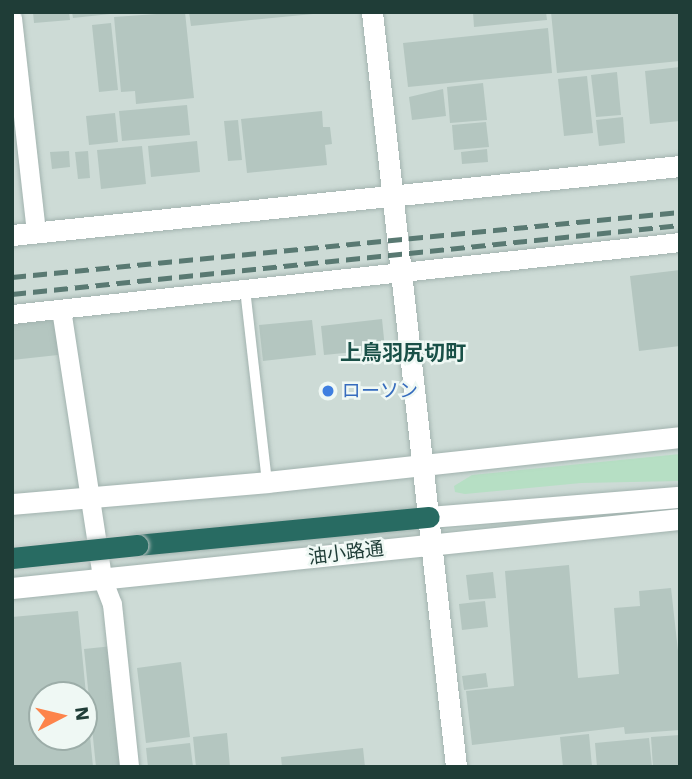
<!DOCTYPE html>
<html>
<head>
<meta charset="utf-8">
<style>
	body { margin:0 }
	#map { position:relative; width:692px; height:779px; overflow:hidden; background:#dfebe7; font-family:"Work Sans","Noto Sans JP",sans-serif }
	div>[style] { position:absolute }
	.built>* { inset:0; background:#cddbd6 }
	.green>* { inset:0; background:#b6dfc4 }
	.building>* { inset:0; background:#b4c6c0 }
	.roads { filter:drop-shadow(0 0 2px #a2b3af) drop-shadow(0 0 2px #a2b3af) }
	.service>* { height:10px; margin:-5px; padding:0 5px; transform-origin:5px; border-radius:5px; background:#fff }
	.minor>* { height:19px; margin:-9.5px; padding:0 9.5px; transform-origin:9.5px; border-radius:9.5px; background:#fff }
	.tertiary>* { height:21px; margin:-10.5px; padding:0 10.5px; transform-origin:10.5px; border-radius:10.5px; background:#fff }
	.motorway>* { height:21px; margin:-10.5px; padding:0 10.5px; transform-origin:10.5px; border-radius:10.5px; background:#286b62 }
	.rail>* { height:5px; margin-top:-2.5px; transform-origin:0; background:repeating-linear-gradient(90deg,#597972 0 14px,transparent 0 21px) }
	.bridges { filter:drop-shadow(0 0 2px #bcc5c3) drop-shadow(0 0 2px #bcc5c3) }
	.motorway-bridge>* { height:21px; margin:-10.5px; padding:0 10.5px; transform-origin:10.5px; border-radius:10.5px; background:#286b62 }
	.dots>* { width:19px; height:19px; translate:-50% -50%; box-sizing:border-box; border:4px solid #eff8f4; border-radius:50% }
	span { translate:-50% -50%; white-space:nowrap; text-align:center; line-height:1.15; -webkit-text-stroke:5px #eff8f4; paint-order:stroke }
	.shop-label { font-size:19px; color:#366cbe }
	.left { translate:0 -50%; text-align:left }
	.street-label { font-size:19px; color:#1f3d37 }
	.neighbourhood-label { font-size:21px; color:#195047; font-weight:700 }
	.frame { position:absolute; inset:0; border:14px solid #1f3d37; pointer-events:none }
	.north { position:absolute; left:28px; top:681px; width:70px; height:70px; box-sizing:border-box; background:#eff8f4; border:2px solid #9cada8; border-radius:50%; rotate:83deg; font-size:19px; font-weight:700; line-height:28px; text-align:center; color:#1f3d37 }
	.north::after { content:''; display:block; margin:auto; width:24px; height:32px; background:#fd844b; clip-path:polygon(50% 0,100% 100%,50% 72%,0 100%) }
</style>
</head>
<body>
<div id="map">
	<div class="built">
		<div style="clip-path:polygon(evenodd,12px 12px,680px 12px,680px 767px,12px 767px,12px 12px,42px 695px,84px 695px,84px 737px,42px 737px,42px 695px)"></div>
	</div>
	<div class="green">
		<div style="clip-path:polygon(680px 454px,680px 481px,581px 483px,465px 494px,455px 492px,454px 486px,472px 475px)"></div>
	</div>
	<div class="building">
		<div style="clip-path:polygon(33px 12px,69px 12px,70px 20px,34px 23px)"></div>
		<div style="clip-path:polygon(72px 12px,110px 12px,110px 14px,73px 18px)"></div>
		<div style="clip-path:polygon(185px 12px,194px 98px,136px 104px,135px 91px,121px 92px,114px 17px)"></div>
		<div style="clip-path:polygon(189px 12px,313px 12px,313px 14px,191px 26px)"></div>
		<div style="clip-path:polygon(473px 12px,546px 12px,547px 20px,474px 27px)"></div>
		<div style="clip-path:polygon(551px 12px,680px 12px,680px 61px,557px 73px)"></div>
		<div style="clip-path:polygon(111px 23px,118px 90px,99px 92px,92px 25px)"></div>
		<div style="clip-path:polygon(548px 28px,552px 73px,408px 87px,403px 43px)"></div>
		<div style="clip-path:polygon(680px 67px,680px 121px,650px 124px,645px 71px)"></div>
		<div style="clip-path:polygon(617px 72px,621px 115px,596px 117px,591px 75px)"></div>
		<div style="clip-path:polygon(587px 76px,593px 133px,564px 136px,558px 79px)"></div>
		<div style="clip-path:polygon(483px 83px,487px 120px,450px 123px,447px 87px)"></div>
		<div style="clip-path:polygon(443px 89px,446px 116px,412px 120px,409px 97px)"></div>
		<div style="clip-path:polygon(187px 105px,190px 135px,122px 141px,119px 111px)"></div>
		<div style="clip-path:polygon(322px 111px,323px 127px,330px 127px,332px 144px,325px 145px,327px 165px,247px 173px,241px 119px)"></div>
		<div style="clip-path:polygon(115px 113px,118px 142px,89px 145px,86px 116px)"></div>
		<div style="clip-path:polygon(623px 117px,625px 143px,599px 146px,596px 120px)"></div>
		<div style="clip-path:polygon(238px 120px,242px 160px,228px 161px,224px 121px)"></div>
		<div style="clip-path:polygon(486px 122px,489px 147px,454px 150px,452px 125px)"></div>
		<div style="clip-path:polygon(197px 141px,200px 172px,151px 177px,148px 146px)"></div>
		<div style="clip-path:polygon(142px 146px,146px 184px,101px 189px,97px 150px)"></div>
		<div style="clip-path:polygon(487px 149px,488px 162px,462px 164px,461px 152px)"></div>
		<div style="clip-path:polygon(69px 151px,70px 167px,52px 169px,50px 152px)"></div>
		<div style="clip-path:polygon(88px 151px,90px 178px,78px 179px,75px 152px)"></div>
		<div style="clip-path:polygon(680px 270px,680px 346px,639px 351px,630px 276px)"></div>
		<div style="clip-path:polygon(55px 319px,58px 355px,12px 360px,12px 323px)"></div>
		<div style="clip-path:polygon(382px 319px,385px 349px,324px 355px,321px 326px)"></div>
		<div style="clip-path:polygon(312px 320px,316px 355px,263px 361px,259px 325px)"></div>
		<div style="clip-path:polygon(569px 565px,578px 678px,619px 674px,614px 608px,640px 606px,639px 591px,671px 588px,680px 669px,680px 730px,625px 734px,624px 727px,472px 745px,466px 691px,514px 686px,505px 571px)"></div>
		<div style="clip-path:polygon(493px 572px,496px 598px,469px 600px,466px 575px)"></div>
		<div style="clip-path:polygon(485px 601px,488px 627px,462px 630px,459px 604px)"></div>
		<div style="clip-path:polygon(evenodd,78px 611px,93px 767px,12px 767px,12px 617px,78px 611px,42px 695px,84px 695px,84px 737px,42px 737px,42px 695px)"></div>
		<div style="clip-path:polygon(113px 646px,126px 767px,96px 767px,84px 649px)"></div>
		<div style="clip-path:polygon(181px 662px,190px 737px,146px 743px,137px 668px)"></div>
		<div style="clip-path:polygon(486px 673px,488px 687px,464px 690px,462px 676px)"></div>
		<div style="clip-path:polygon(227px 733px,230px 767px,196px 767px,193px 737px)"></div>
		<div style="clip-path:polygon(589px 734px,592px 767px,563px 767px,560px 737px)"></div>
		<div style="clip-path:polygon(680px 735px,680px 767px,653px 767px,651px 737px)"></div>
		<div style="clip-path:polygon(649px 738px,652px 767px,597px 767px,595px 743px)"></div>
		<div style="clip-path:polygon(190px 743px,193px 767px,148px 767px,146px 748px)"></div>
		<div style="clip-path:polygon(363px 748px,365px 767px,282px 767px,281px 757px)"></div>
	</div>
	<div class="roads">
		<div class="service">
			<div style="left:245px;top:289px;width:194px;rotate:83.5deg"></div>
		</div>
		<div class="minor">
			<div style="left:12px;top:18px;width:216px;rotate:83.6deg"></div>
			<div style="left:61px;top:309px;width:272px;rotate:81.3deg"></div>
			<div style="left:102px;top:578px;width:28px;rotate:69deg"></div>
			<div style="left:112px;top:604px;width:164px;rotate:84deg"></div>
			<div style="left:12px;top:314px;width:672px;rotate:-6.15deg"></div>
		</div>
		<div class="tertiary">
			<div style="left:372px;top:12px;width:760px;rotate:83.65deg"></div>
			<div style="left:12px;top:235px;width:672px;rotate:-5.9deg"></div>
			<div style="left:12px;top:504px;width:256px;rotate:-4.9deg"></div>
			<div style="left:267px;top:482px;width:415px;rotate:-6.2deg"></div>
			<div style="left:429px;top:517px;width:252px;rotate:-4.6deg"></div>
			<div style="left:12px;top:588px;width:672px;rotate:-5.9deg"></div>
		</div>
		<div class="motorway">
			<div style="left:137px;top:545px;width:293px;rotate:-5.5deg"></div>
		</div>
	</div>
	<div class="rail">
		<div style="left:12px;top:277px;width:671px;rotate:-5.56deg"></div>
		<div style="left:12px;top:294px;width:672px;rotate:-5.9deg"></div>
	</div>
	<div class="bridges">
		<div class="motorway-bridge">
			<div style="left:12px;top:558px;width:126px;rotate:-5.9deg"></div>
		</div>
	</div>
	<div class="dots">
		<div style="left:328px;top:391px;background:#3f7fe0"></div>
	</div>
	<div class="shop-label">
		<span class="left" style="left:342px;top:391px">ローソン</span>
	</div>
	<div class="street-label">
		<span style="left:346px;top:553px;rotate:-7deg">油小路通</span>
	</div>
	<div class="neighbourhood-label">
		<span style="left:403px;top:353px">上鳥羽尻切町</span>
	</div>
	<div class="frame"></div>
	<div class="north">N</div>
</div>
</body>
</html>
